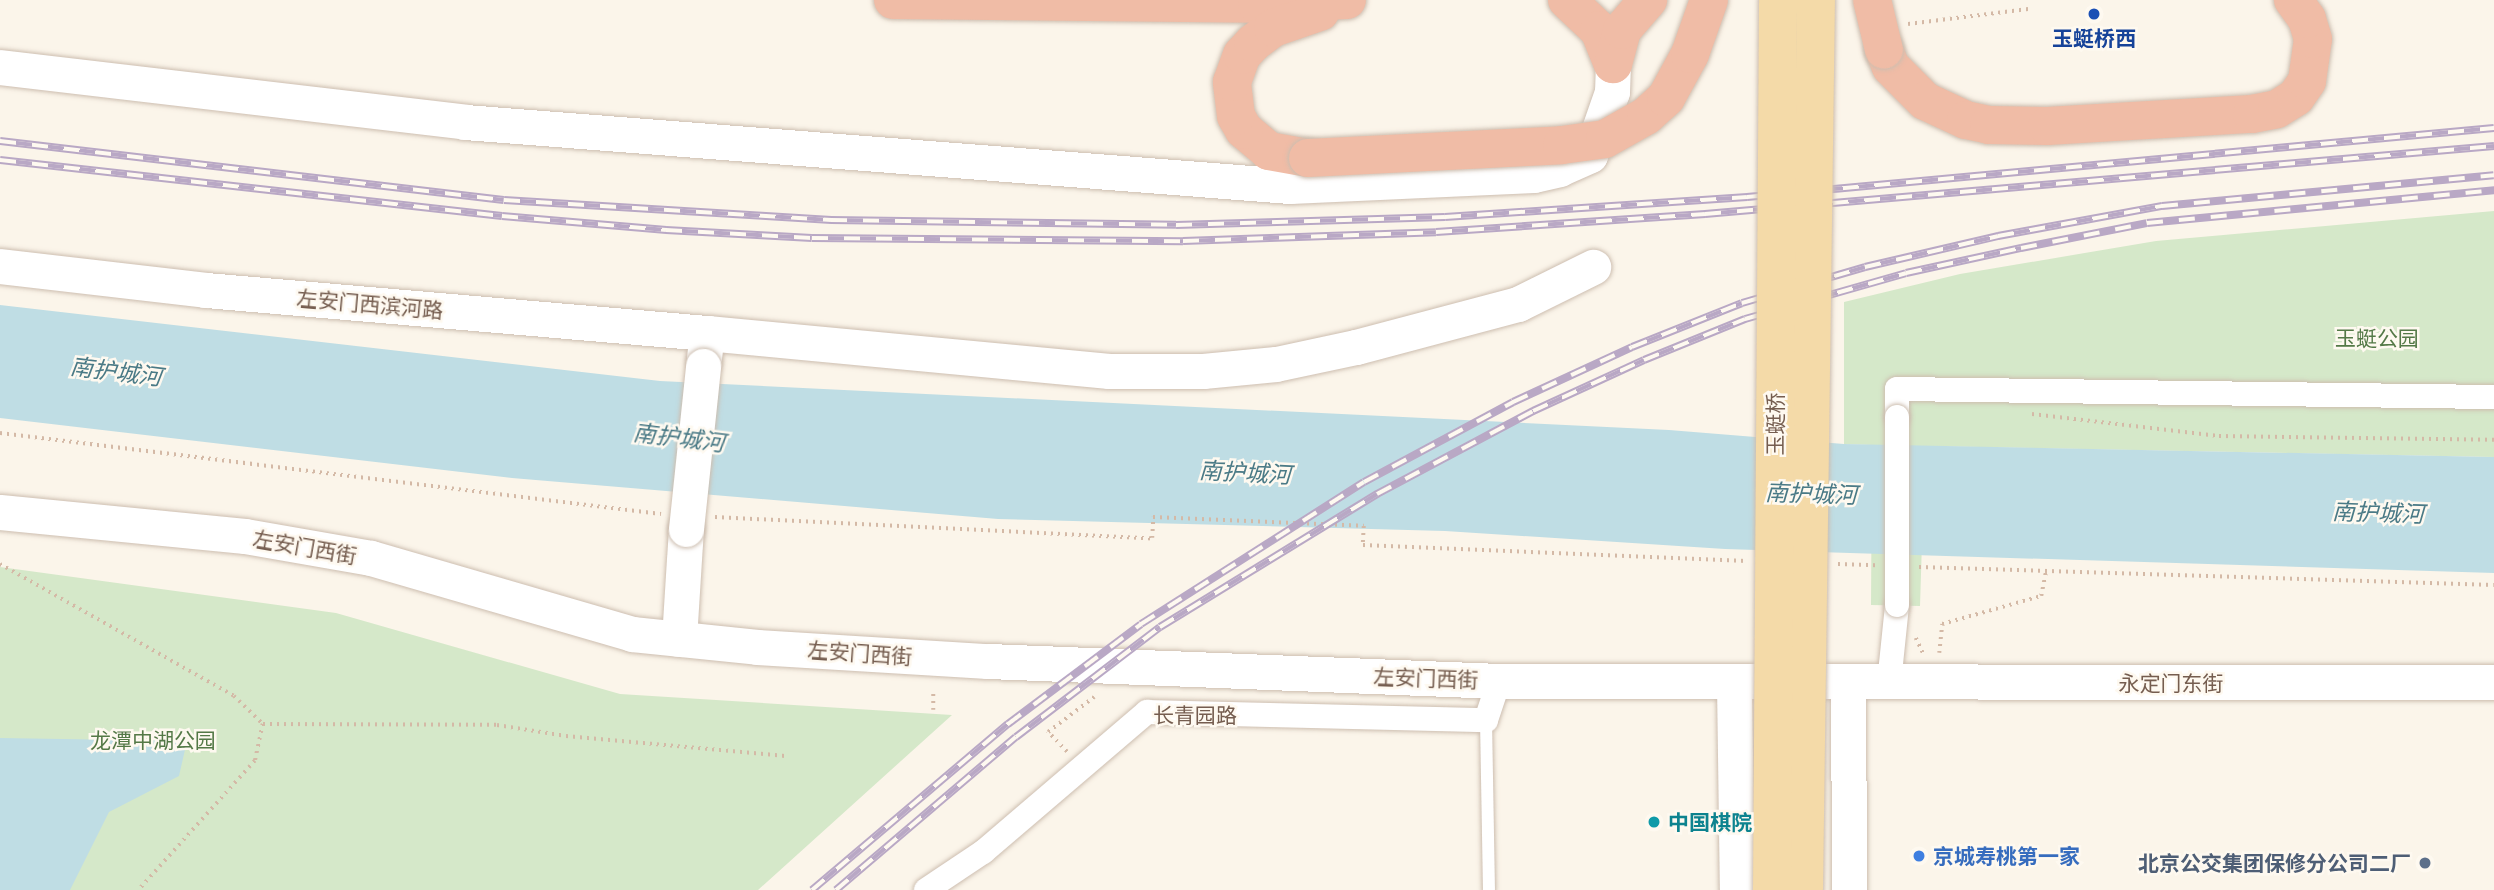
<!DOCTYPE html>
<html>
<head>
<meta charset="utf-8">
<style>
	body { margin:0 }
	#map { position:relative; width:2494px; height:890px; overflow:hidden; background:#fbf5ea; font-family:"Noto Sans","Noto Sans SC",sans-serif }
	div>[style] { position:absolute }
	.green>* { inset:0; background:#d5e8c9 }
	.water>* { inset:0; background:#bfdde4 }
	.path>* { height:3.5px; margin-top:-1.75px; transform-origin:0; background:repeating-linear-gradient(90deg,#d4b9a6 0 2px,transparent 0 7px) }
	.roads { filter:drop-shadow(0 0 2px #cdbeb0) drop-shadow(0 0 2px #cdbeb0) }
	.lane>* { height:12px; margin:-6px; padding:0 6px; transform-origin:6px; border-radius:6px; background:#fff }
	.street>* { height:24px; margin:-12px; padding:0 12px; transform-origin:12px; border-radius:12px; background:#fff }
	.secondary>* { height:35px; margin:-17.5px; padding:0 17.5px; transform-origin:17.5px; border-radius:17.5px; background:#fff }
	.highway>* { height:38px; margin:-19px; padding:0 19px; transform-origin:19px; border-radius:19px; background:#f0bca6 }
	.rail>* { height:8px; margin-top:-4px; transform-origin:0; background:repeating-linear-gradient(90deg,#fef9f0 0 16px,#b9a8c5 0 32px); box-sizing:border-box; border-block:2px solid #b9a8c5 }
	.bridges { filter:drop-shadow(0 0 2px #cdbeb0) drop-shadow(0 0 2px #cdbeb0) }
	.street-bridge>* { height:24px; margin:-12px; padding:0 12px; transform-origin:12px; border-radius:12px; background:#fff }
	.secondary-bridge>* { height:35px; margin:-17.5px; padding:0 17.5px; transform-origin:17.5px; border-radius:17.5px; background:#fff }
	.primary-bridge>* { height:38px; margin:-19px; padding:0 19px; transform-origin:19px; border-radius:19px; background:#f4daa8 }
	.highway-bridge>* { height:38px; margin:-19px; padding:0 19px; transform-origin:19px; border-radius:19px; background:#f0bca6 }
	.dots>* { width:19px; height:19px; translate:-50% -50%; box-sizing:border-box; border:4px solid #fef9f0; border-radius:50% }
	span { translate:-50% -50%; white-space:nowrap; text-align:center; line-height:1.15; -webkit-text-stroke:5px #fef9f0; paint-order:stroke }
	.transit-label { font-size:21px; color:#164399; font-weight:700 }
	.street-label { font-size:21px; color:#755d4f }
	.park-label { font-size:21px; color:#547947 }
	.culture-label { font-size:21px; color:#0d838f; font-weight:700 }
	.left { translate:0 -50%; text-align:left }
	.shop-label { font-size:21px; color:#366cbe; font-weight:700 }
	.service-label { font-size:21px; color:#4e5e75; font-weight:700 }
	.right { translate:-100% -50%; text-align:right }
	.water-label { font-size:23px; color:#4a7a86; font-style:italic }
</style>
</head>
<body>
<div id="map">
	<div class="green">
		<div style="clip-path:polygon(2494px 211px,2494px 457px,1925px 446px,1920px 606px,1871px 605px,1872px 445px,1844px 444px,1844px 302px,1960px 274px,2156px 241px)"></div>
		<div style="clip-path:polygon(0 567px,336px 613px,620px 694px,952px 715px,758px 890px,0 890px)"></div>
	</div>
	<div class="water">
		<div style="clip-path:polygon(0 305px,660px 381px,1669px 430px,1844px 444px,2494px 457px,2494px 573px,1725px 549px,1445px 531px,998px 519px,512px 478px,0 418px)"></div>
		<div style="clip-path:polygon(0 738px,187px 741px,179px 776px,109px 812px,70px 890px,0 890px)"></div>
	</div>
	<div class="path">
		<div style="left:1908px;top:24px;width:121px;rotate:-7.1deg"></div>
		<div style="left:2032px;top:414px;width:188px;rotate:6.7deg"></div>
		<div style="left:2219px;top:436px;width:275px;rotate:0.8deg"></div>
		<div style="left:0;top:433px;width:666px;rotate:6.99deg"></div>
		<div style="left:715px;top:517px;width:438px;rotate:2.8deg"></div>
		<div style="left:1152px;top:538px;width:21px;rotate:-87deg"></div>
		<div style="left:1153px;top:517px;width:211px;rotate:2.4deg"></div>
		<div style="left:1364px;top:526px;width:19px;rotate:93deg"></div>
		<div style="left:1363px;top:545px;width:384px;rotate:2.4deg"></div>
		<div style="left:0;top:564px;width:269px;rotate:29.4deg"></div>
		<div style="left:234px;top:696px;width:40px;rotate:44deg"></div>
		<div style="left:263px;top:724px;width:38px;rotate:102deg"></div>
		<div style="left:255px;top:761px;width:173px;rotate:132deg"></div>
		<div style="left:1838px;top:564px;width:38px;rotate:2deg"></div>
		<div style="left:1919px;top:567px;width:575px;rotate:1.79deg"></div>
		<div style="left:1916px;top:638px;width:17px;rotate:65deg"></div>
		<div style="left:1939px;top:653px;width:29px;rotate:-84deg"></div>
		<div style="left:1942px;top:624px;width:103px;rotate:-15.8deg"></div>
		<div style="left:2041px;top:596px;width:26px;rotate:-79deg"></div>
		<div style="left:933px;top:710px;width:19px;rotate:-90deg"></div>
		<div style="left:263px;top:724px;width:234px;rotate:0.2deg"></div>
		<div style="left:497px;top:725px;width:70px;rotate:9.1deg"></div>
		<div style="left:566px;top:736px;width:220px;rotate:5.2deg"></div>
		<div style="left:1067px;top:752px;width:28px;rotate:-134deg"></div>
		<div style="left:1048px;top:732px;width:58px;rotate:-37.3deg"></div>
	</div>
	<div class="roads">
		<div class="lane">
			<div style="left:1486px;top:720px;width:170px;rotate:89deg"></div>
		</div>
		<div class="street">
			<div style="left:1897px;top:417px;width:28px;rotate:-90deg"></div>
			<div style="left:1897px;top:389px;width:597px;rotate:0.77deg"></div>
			<div style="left:1889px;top:683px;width:78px;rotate:-84.1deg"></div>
			<div style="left:926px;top:890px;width:69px;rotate:-33.7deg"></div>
			<div style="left:983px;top:852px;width:216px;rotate:-40.5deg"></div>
			<div style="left:1147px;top:712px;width:339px;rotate:1.4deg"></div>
			<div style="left:1486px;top:720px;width:41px;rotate:-71.6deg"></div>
		</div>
		<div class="secondary">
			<div style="left:0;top:67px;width:468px;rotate:6.7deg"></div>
			<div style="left:465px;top:122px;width:827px;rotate:4.44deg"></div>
			<div style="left:1290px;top:186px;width:244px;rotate:-2.6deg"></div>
			<div style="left:1534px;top:175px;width:26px;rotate:-13deg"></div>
			<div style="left:1559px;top:169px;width:34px;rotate:-24deg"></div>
			<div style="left:1590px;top:155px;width:67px;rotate:-70.8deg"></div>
			<div style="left:1612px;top:92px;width:28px;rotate:-88deg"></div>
			<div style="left:0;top:266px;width:207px;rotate:6.6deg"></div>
			<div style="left:206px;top:290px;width:503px;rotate:4.91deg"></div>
			<div style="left:707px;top:333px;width:25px;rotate:97deg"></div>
			<div style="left:707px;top:333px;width:404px;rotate:5.4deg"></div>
			<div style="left:1109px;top:371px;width:94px"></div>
			<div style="left:1203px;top:371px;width:73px;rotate:-5.5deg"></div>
			<div style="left:1276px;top:364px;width:82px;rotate:-12deg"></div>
			<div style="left:1356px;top:347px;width:168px;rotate:-14.9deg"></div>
			<div style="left:1518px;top:304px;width:84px;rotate:-26.3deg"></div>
			<div style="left:0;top:512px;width:246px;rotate:5.6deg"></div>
			<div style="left:245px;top:536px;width:128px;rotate:9.9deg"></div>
			<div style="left:371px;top:558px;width:272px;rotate:16.2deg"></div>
			<div style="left:632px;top:634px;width:126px;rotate:5.9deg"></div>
			<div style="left:757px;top:647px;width:231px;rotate:3.5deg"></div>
			<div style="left:988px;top:661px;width:511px;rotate:2.24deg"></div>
			<div style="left:1499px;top:681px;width:995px;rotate:0.06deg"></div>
			<div style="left:679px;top:639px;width:110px;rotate:-86.4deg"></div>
			<div style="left:1734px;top:683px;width:207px;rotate:89.2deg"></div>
			<div style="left:1848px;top:683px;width:207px;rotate:89.7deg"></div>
		</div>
		<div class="highway">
			<div style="left:893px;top:0;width:364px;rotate:0.6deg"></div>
			<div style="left:1257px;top:4px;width:90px;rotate:-2.5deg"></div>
			<div style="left:1567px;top:0;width:44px;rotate:43.2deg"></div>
			<div style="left:1599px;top:30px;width:37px;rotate:68deg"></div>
			<div style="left:1884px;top:50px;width:18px;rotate:68deg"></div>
			<div style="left:1891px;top:67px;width:48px;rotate:45deg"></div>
			<div style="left:1925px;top:101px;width:45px;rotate:24.9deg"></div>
			<div style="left:1966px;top:120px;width:24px;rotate:12deg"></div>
			<div style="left:1989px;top:125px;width:58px;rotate:1deg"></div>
			<div style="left:2047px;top:126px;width:205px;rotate:-3.4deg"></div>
			<div style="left:2252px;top:114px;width:25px;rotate:-11deg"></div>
			<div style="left:2277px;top:109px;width:22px;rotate:-32deg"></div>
			<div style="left:2296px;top:97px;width:19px;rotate:-55deg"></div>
			<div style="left:2307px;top:81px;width:42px;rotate:-81.9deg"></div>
			<div style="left:2313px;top:39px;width:21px;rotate:-107deg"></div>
			<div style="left:2307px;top:19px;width:24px;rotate:-126deg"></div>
			<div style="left:1613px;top:64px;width:35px;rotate:-75deg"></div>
			<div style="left:1622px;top:30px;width:40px;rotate:-49deg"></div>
			<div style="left:1308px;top:158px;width:40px;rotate:-170deg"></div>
			<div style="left:1269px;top:151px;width:33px;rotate:-140deg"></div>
			<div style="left:1244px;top:130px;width:16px;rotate:-120deg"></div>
			<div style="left:1236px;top:116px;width:34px;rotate:-97deg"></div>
			<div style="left:1232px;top:82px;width:29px;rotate:-70deg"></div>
			<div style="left:1242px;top:55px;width:16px;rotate:-47deg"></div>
			<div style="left:1253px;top:43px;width:25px;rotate:-37deg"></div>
			<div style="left:1273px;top:28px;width:50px;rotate:-18.8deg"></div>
		</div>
	</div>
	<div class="rail">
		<div style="left:0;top:141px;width:507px;rotate:6.68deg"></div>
		<div style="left:504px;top:200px;width:328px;rotate:3.5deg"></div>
		<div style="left:831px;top:220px;width:345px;rotate:0.8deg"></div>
		<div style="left:1176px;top:225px;width:269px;rotate:-1.7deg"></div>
		<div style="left:1445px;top:217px;width:303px;rotate:-3.8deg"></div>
		<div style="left:1747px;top:197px;width:750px;rotate:-5.28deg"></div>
		<div style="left:0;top:160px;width:505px;rotate:6.37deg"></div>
		<div style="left:502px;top:216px;width:165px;rotate:4.9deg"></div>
		<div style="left:666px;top:230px;width:146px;rotate:3.1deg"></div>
		<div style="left:812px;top:238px;width:371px;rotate:0.5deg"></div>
		<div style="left:1183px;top:241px;width:253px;rotate:-2deg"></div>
		<div style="left:1436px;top:232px;width:270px;rotate:-3.8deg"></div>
		<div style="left:1705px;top:214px;width:792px;rotate:-4.93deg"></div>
		<div style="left:812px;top:890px;width:257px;rotate:-40.3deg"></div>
		<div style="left:1008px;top:724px;width:166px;rotate:-36.9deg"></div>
		<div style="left:1141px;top:624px;width:264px;rotate:-32.5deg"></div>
		<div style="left:1364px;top:482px;width:169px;rotate:-28.2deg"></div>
		<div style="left:1513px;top:402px;width:131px;rotate:-24.8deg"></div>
		<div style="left:1632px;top:347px;width:118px;rotate:-21.8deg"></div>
		<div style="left:1742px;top:303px;width:128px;rotate:-16.3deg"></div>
		<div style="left:1865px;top:267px;width:137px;rotate:-13.1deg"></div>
		<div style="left:1998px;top:236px;width:167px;rotate:-10.4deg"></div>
		<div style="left:2162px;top:206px;width:333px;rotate:-5.3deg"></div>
		<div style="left:836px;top:890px;width:236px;rotate:-40.4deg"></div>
		<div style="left:1016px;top:737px;width:181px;rotate:-37.4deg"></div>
		<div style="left:1160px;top:627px;width:255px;rotate:-31.5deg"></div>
		<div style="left:1377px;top:494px;width:177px;rotate:-28deg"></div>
		<div style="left:1533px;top:411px;width:122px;rotate:-24.7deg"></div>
		<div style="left:1644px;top:360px;width:109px;rotate:-22.1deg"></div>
		<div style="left:1745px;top:319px;width:167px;rotate:-15.9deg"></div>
		<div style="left:1906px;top:273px;width:118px;rotate:-12.3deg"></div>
		<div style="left:2021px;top:248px;width:128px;rotate:-11.2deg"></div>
		<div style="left:2147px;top:223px;width:349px;rotate:-5.4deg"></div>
	</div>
	<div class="bridges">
		<div class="street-bridge">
			<div style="left:1897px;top:417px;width:188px;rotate:90deg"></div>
		</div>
		<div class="secondary-bridge">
			<div style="left:686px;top:529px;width:164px;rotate:-84deg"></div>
		</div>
		<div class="primary-bridge">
			<div style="left:1804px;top:889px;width:889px;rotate:-89.23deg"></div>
			<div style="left:1772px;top:890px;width:890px;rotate:-89.61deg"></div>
		</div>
		<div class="highway-bridge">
			<div style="left:1872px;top:0;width:51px;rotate:76.5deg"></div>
			<div style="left:1308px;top:158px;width:254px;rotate:-2.9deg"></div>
			<div style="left:1562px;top:145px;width:43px;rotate:-7.9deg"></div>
			<div style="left:1605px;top:139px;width:47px;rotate:-29.3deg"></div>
			<div style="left:1646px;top:116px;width:27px;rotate:-42deg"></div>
			<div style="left:1666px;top:98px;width:50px;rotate:-61.4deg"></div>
			<div style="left:1690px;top:54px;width:57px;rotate:-70.6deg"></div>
		</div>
	</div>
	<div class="dots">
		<div style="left:2094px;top:14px;background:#1a4fb4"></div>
		<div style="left:1654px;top:822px;background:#0f9aa8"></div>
		<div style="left:1919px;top:856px;background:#3f7fe0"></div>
		<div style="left:2425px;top:863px;background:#5c6f8a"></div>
	</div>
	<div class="transit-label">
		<span style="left:2094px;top:38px">玉蜓桥西</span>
	</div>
	<div class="street-label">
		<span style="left:370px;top:304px;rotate:5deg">左安门西滨河路</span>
		<span style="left:1775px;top:424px;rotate:-90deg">玉蜓桥</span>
		<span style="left:305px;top:547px;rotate:10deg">左安门西街</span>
		<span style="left:860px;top:653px;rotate:4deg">左安门西街</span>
		<span style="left:1426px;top:678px;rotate:2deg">左安门西街</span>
		<span style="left:2171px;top:683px">永定门东街</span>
		<span style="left:1195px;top:715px">长青园路</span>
	</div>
	<div class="park-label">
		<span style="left:2377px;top:338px">玉蜓公园</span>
		<span style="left:153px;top:740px">龙潭中湖公园</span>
	</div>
	<div class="culture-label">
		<span class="left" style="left:1668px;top:822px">中国棋院</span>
	</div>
	<div class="shop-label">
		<span class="left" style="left:1933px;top:856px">京城寿桃第一家</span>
	</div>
	<div class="service-label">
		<span class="right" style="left:2411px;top:863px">北京公交集团保修分公司二厂</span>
	</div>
	<div class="water-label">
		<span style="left:116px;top:371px;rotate:7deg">南护城河</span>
		<span style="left:679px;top:437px;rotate:7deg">南护城河</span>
		<span style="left:1245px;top:472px;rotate:3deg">南护城河</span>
		<span style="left:1811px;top:493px;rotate:2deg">南护城河</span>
		<span style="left:2378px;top:512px;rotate:2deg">南护城河</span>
	</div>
</div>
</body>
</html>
